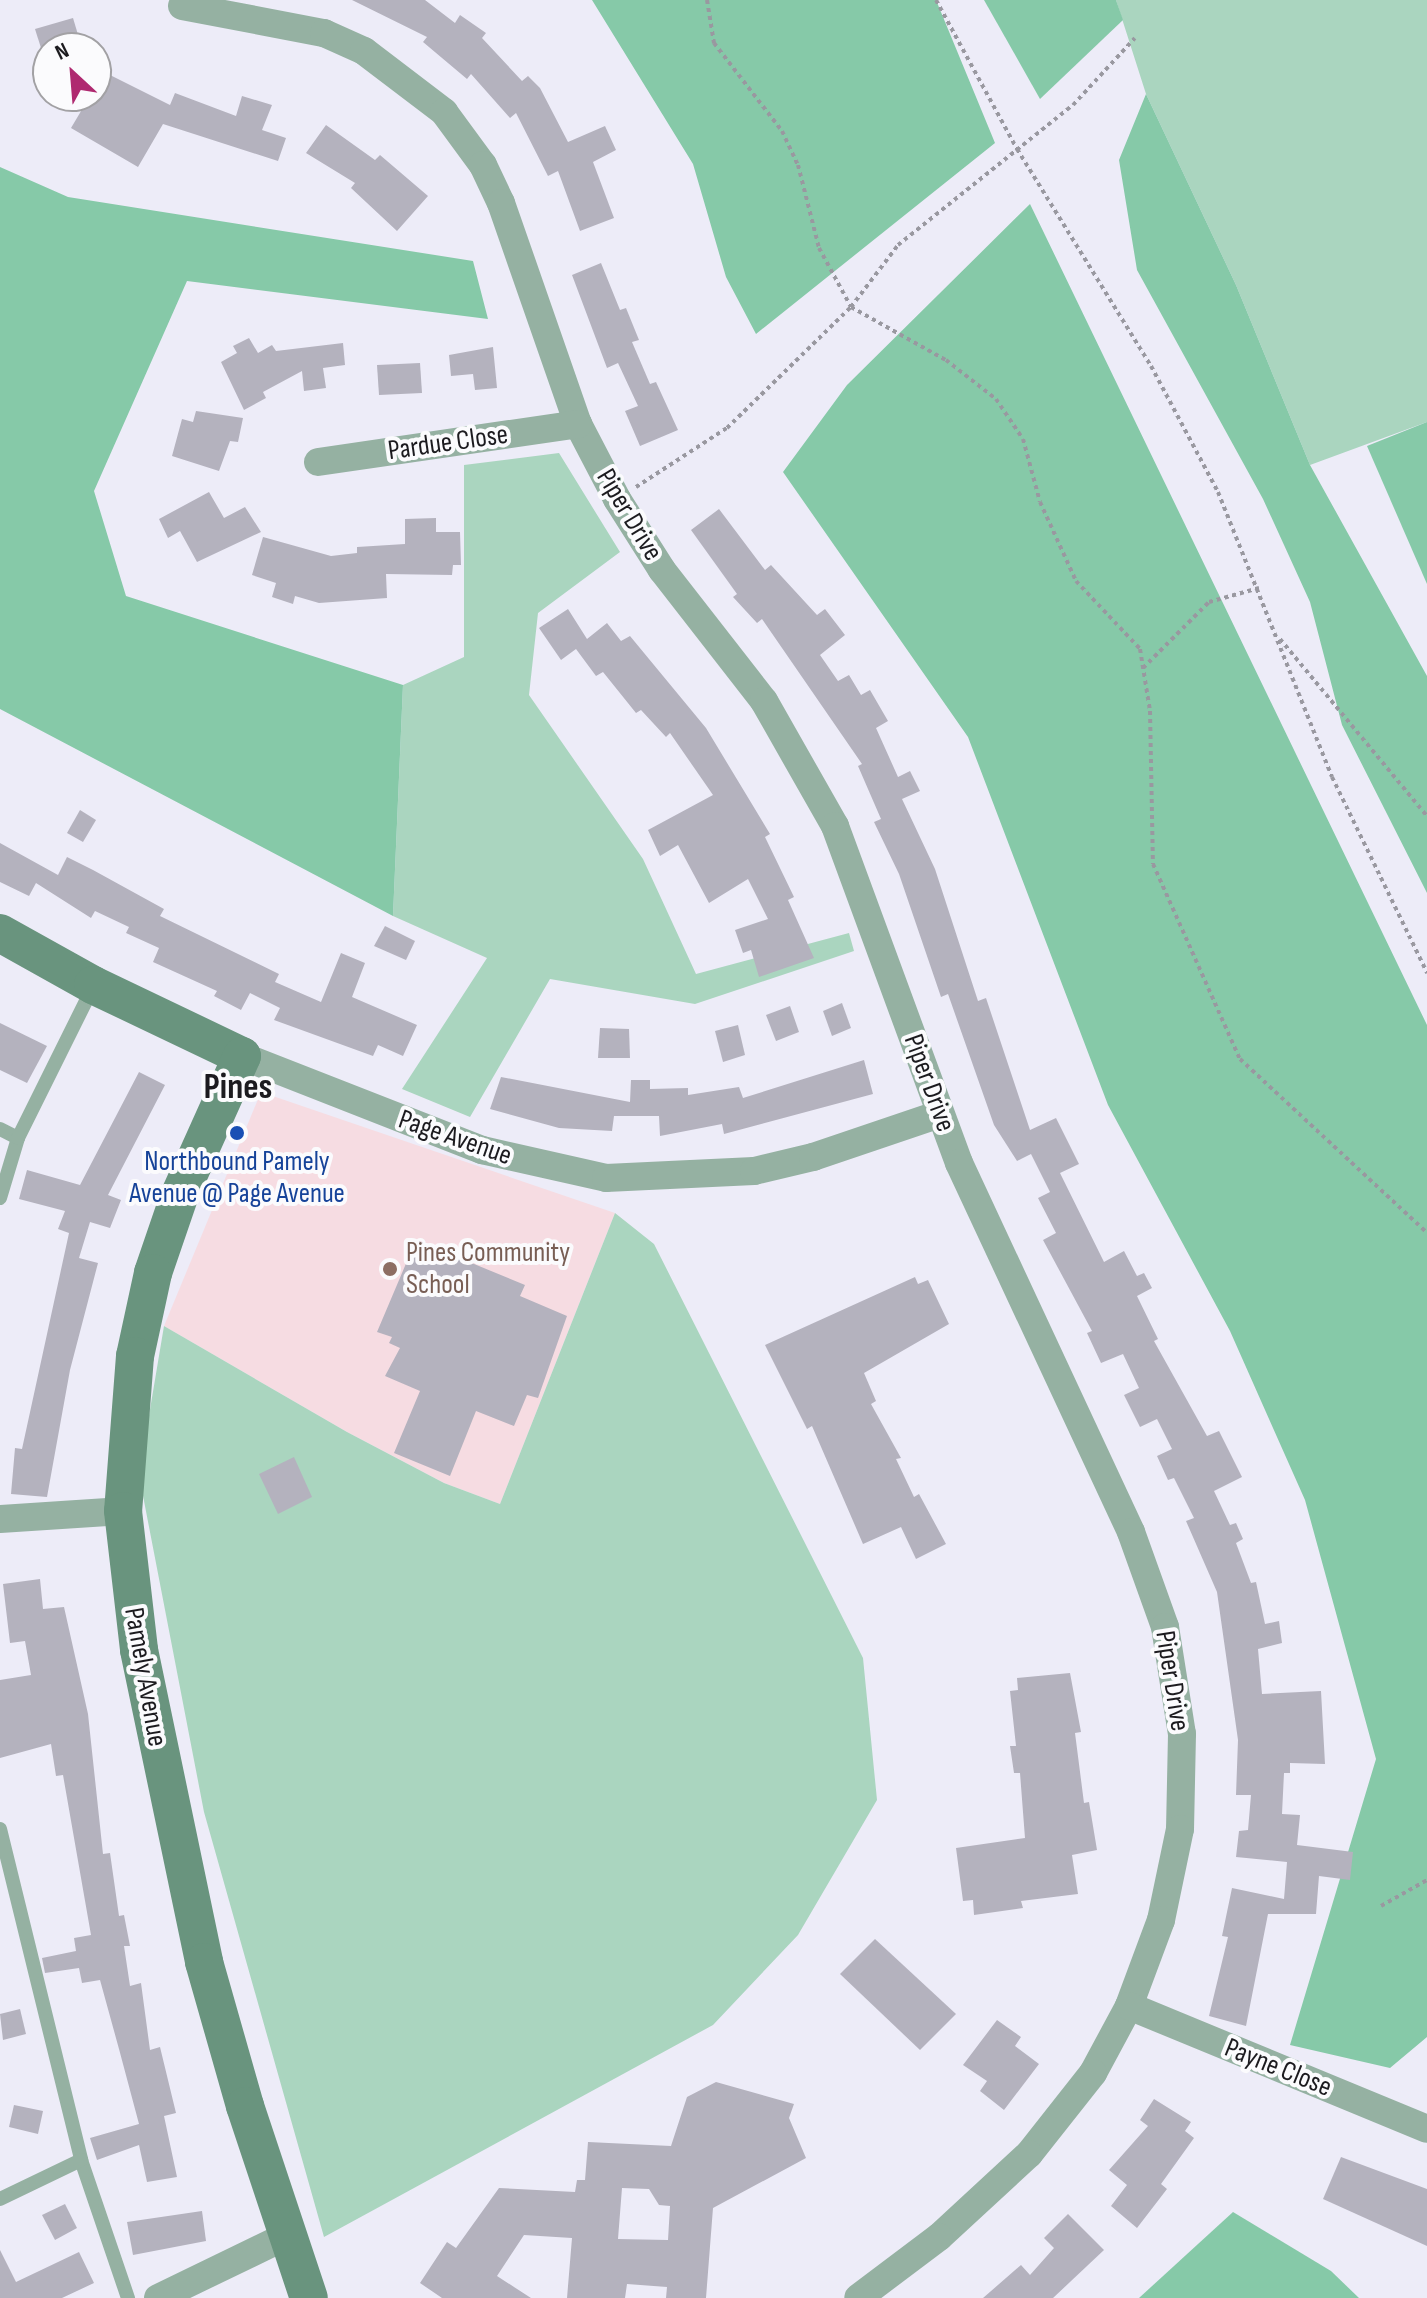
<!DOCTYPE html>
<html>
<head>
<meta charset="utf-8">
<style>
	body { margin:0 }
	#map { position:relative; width:1427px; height:2298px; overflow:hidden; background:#edecf8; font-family:"Sofia Sans Condensed",sans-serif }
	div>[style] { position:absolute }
	.education>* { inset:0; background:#f6dce2 }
	.green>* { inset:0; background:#aad5bf }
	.forest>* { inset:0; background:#86c9a8 }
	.building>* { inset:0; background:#b4b2be }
	.path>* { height:4px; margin-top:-2px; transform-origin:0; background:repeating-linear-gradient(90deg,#9998a0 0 4px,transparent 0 8px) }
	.lane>* { height:14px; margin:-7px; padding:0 7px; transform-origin:7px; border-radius:7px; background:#95b1a2 }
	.street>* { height:28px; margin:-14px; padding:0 14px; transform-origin:14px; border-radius:14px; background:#95b1a2 }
	.secondary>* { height:38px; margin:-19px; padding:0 19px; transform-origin:19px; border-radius:19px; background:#69947e }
	.dots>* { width:22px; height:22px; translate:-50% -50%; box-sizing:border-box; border:4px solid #fbfbfd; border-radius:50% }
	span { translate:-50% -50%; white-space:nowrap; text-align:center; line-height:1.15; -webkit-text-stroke:8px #fbfbfd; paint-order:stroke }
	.street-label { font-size:28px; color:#1c1b1f }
	.transit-label { font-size:28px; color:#164399 }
	.education-label { font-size:28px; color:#785e54 }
	.left { translate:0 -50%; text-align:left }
	.district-label { font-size:36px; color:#1c1b1f; font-weight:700 }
	.north { position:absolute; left:32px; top:32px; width:80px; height:80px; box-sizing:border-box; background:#fbfbfd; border:2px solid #a2a1a4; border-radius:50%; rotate:334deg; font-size:22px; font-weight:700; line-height:32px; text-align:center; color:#1c1b1f }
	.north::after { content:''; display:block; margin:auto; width:28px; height:36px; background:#af2970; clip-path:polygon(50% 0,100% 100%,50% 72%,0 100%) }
</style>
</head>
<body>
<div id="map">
	<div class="education">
		<div style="clip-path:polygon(261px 1092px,615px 1213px,500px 1504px,444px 1483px,347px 1432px,164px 1326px)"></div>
	</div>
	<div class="green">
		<div style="clip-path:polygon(1116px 0,1427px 0,1427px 422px,1310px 465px,1236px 285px,1146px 94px)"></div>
		<div style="clip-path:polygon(559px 453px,620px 552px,538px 613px,529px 695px,643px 859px,696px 974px,849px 933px,854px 951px,695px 1004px,550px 979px,470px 1117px,402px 1089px,487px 958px,393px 916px,403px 685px,464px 657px,464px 465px)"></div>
		<div style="clip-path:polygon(615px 1213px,654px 1244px,863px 1658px,877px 1800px,798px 1935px,713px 2025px,324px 2237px,204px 1812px,139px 1475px,164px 1326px,347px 1432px,444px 1483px,500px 1504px)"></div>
	</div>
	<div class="forest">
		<div style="clip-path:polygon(592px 0,936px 0,995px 143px,756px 334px,726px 277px,693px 164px)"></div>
		<div style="clip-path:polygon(984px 0,1116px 0,1123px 20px,1040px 99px)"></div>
		<div style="clip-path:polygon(1146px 94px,1236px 285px,1310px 465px,1427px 676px,1427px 893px,1342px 725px,1310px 602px,1263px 499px,1137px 270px,1119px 160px)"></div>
		<div style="clip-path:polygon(0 167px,68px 197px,473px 261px,488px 319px,187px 281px,94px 491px,126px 596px,403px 685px,393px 916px,0 709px)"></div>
		<div style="clip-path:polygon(1030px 204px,1427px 1025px,1427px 2037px,1390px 2068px,1290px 2045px,1376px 1759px,1305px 1500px,1230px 1331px,1108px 1105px,968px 737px,783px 472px,847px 385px)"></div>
		<div style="clip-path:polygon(1427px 422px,1427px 584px,1367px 446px)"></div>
		<div style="clip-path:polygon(1233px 2212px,1331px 2271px,1359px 2298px,1139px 2298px)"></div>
	</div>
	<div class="building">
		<div style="clip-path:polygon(352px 0,425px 0,455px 23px,460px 15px,486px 33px,482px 38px,522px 81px,528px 76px,540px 88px,568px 142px,605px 126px,616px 150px,593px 162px,614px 218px,580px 231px,558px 171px,548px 176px,516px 113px,510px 118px,471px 74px,467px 79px,423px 42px,427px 37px)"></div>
		<div style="clip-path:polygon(73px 18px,82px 48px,41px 48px,35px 29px)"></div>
		<div style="clip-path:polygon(104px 72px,170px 105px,175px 93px,236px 116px,242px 96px,272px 105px,262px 130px,286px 138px,278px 161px,163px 124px,138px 167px,71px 128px,90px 96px,96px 96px)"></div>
		<div style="clip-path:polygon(326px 125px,375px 160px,380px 155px,428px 196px,397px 231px,351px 188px,355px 183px,306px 153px)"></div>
		<div style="clip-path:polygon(601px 263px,620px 310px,626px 308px,639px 340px,632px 342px,650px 384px,656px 382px,678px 430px,640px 446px,625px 411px,638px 406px,618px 363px,607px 368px,572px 275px)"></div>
		<div style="clip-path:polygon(249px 338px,258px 353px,272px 345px,276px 351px,343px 343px,345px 365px,323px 368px,326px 388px,304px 391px,302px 371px,263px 392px,266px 398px,244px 410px,221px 362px,237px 353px,233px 346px)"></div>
		<div style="clip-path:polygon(493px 347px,497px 388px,475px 390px,473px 374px,451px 376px,449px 355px)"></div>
		<div style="clip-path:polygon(420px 363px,422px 393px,379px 395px,377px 365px)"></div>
		<div style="clip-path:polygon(196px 411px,243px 418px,238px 442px,230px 441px,219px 471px,172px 456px,182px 419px,193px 422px)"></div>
		<div style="clip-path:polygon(209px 492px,224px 518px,245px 507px,261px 532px,197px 562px,180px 531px,168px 538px,159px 519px)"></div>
		<div style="clip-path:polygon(719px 509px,765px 570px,771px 565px,817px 615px,825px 609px,845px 635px,820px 655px,838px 681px,849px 675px,861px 695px,870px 690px,888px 721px,876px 728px,898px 777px,910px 771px,920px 791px,902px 799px,935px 869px,978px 1001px,986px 998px,1030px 1130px,1056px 1118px,1079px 1164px,1060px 1173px,1104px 1262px,1124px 1251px,1137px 1276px,1144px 1273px,1152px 1288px,1137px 1296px,1158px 1339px,1154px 1341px,1207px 1436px,1219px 1431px,1242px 1477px,1214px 1491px,1230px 1525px,1236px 1523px,1243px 1539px,1236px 1543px,1251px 1583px,1256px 1582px,1265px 1624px,1279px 1621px,1282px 1643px,1258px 1649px,1262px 1694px,1321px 1691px,1325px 1764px,1290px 1763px,1290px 1773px,1284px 1773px,1282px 1814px,1300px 1815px,1297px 1845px,1353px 1852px,1350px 1880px,1319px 1876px,1316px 1914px,1268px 1914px,1246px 2026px,1209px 2016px,1228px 1937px,1222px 1936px,1232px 1888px,1284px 1899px,1287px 1862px,1236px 1857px,1239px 1831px,1248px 1830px,1251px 1795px,1236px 1795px,1238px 1740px,1217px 1592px,1186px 1521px,1194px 1518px,1174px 1478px,1168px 1480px,1157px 1456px,1172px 1449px,1157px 1419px,1140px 1427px,1124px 1395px,1139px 1388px,1123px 1354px,1101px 1363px,1087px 1333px,1092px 1331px,1043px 1240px,1056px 1233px,1038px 1198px,1050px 1192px,1031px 1154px,1017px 1161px,994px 1125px,948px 994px,941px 997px,899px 874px,874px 822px,881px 819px,858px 766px,862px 764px,762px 619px,757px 623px,733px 597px,737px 594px,691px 530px)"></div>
		<div style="clip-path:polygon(436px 518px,436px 532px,460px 532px,461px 565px,453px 565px,452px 575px,386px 574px,387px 598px,319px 603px,295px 596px,293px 604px,272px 597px,276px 583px,252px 575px,263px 537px,331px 556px,357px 553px,357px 547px,405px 544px,405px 519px)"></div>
		<div style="clip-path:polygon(568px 609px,587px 639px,607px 623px,621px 641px,630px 636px,706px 728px,770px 834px,765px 837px,794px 897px,788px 900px,814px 958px,759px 977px,751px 950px,743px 953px,735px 930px,768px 919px,748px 879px,709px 903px,678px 845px,660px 856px,648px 830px,713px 795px,670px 733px,666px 737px,641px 710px,636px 713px,603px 672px,596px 676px,576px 649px,561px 660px,539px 628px)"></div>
		<div style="clip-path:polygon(80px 810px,96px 820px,83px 842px,67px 833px)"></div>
		<div style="clip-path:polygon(0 843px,58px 875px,67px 857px,93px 870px,164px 909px,160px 916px,279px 974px,275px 982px,321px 1002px,341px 953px,365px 963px,352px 997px,417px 1025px,403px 1056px,378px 1045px,373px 1056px,274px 1020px,280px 1008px,250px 993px,241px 1010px,214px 996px,217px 991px,153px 962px,159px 948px,126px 933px,129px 927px,95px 911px,91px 918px,36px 883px,29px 896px,0 882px)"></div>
		<div style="clip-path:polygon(385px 926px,415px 941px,406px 960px,374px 946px)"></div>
		<div style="clip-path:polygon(842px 1003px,851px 1028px,832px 1036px,823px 1011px)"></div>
		<div style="clip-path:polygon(790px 1006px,799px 1032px,776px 1041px,766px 1015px)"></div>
		<div style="clip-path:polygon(0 1023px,47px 1046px,27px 1083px,0 1070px)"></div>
		<div style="clip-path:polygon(738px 1025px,745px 1055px,723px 1062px,715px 1031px)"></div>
		<div style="clip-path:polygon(600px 1028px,629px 1029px,630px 1058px,598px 1058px)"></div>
		<div style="clip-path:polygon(864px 1060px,873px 1094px,724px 1134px,722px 1124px,660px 1136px,659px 1116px,614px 1116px,612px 1131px,559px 1128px,490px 1109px,501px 1077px,630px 1102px,631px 1080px,650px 1080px,650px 1089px,688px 1088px,688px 1095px,739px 1087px,743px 1098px)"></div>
		<div style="clip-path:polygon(139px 1072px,165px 1085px,108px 1195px,121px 1200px,110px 1228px,90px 1222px,79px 1258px,98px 1263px,70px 1370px,47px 1497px,11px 1494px,15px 1448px,22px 1449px,69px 1233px,58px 1229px,65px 1211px,19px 1199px,27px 1170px,80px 1185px)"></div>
		<div style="clip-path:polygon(416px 1240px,525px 1285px,520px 1296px,567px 1316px,538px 1398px,527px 1395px,514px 1426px,476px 1411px,450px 1476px,394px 1453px,420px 1391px,385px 1376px,400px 1348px,389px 1343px,392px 1337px,377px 1332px)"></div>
		<div style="clip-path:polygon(915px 1277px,918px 1284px,928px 1280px,949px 1324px,864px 1373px,876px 1401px,871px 1404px,901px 1458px,896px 1459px,914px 1497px,919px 1494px,946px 1544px,916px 1559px,901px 1527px,863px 1544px,812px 1426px,807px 1429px,765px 1345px)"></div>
		<div style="clip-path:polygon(294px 1457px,312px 1497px,278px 1514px,259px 1474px)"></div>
		<div style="clip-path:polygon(40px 1579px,43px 1609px,64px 1607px,88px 1714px,103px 1854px,110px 1853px,119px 1916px,124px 1915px,130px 1946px,124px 1946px,130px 1986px,141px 1983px,150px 2050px,160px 2047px,176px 2113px,164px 2116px,177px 2177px,147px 2182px,139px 2145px,97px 2160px,90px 2138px,139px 2124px,119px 2049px,100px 1980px,82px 1983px,79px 1968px,45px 1973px,42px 1958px,76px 1951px,74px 1938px,91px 1935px,63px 1775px,56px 1776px,51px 1744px,0 1758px,0 1680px,31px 1675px,25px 1641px,10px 1643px,3px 1584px)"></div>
		<div style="clip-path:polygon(1070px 1673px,1081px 1732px,1075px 1733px,1084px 1803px,1089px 1802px,1097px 1850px,1072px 1855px,1078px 1894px,1021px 1901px,1023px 1908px,974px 1915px,973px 1900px,963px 1901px,956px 1848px,1025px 1838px,1020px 1773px,1014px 1773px,1010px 1746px,1016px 1746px,1010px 1691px,1018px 1690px,1017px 1678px)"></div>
		<div style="clip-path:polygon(875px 1939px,956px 2014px,920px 2050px,840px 1974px)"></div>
		<div style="clip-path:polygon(20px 2009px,26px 2034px,3px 2040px,0 2014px)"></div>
		<div style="clip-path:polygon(997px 2020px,1021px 2037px,1015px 2046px,1039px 2064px,1004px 2110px,980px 2091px,987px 2081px,963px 2065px)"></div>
		<div style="clip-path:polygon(evenodd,716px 2082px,794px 2104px,789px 2118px,806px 2158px,713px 2208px,706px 2298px,666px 2298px,667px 2287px,627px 2284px,625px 2298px,567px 2298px,572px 2238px,524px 2235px,497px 2276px,531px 2298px,442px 2298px,420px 2283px,447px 2242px,456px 2248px,499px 2188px,575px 2192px,577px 2180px,585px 2180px,588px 2142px,671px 2146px,687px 2097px,716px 2082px,622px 2188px,649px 2189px,659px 2205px,670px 2206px,668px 2240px,618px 2239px,622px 2188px)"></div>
		<div style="clip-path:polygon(1154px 2099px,1191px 2122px,1185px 2131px,1194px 2138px,1161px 2184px,1167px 2189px,1137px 2228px,1111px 2206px,1127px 2185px,1109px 2170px,1148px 2126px,1140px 2120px)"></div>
		<div style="clip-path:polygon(14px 2105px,43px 2111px,38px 2134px,9px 2127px)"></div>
		<div style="clip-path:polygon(1341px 2157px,1427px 2189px,1427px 2246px,1323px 2199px)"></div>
		<div style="clip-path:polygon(65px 2204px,77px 2228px,55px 2240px,42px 2215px)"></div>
		<div style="clip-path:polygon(202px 2211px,206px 2241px,133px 2255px,127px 2222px)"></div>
		<div style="clip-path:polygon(1068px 2214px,1104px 2250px,1053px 2298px,983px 2298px,1021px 2265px,1030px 2275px,1054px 2248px,1044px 2238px)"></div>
		<div style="clip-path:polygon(0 2250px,16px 2282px,79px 2252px,94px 2283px,62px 2298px,0 2298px)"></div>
	</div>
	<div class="path">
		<div style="left:707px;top:0;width:44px;rotate:80.8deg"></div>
		<div style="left:714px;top:43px;width:111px;rotate:52.3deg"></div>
		<div style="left:782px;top:131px;width:38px;rotate:65deg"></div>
		<div style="left:798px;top:165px;width:86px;rotate:75.8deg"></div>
		<div style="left:819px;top:248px;width:67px;rotate:61.5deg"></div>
		<div style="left:851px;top:307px;width:109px;rotate:29.2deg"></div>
		<div style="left:946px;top:360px;width:63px;rotate:38deg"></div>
		<div style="left:996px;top:399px;width:48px;rotate:56deg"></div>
		<div style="left:1023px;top:439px;width:65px;rotate:74.9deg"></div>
		<div style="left:1040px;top:502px;width:87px;rotate:65.5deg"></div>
		<div style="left:1076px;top:581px;width:93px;rotate:46.7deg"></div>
		<div style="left:1140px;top:649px;width:63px;rotate:80.8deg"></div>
		<div style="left:1150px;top:711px;width:153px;rotate:88.9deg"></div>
		<div style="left:1153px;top:864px;width:214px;rotate:66deg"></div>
		<div style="left:1240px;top:1059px;width:255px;rotate:42.9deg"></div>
		<div style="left:936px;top:0;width:170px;rotate:61.5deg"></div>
		<div style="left:1017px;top:149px;width:255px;rotate:58.3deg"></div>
		<div style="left:1151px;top:366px;width:143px;rotate:62deg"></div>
		<div style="left:1218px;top:492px;width:307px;rotate:68.2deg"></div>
		<div style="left:1332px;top:777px;width:218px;rotate:64.1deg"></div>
		<div style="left:636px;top:487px;width:108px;rotate:-33deg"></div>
		<div style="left:727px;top:428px;width:173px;rotate:-44.3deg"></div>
		<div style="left:851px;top:307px;width:78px;rotate:-52.8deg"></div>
		<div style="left:898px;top:245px;width:224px;rotate:-38.7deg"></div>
		<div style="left:1073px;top:105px;width:91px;rotate:-47.2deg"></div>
		<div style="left:1280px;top:639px;width:230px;rotate:50.3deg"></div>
		<div style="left:1143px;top:668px;width:93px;rotate:-45deg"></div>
		<div style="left:1209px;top:602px;width:52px;rotate:-15.6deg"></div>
		<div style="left:1381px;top:1906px;width:53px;rotate:-29.5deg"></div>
	</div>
	<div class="lane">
		<div style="left:0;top:1129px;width:20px;rotate:27deg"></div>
		<div style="left:0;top:1198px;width:63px;rotate:-73.3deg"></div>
		<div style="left:18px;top:1138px;width:169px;rotate:-63.6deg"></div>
		<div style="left:0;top:1829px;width:341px;rotate:76.2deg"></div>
		<div style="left:81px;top:2160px;width:146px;rotate:71.2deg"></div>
		<div style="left:0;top:2199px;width:90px;rotate:-25.7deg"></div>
	</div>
	<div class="street">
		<div style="left:182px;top:6px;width:145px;rotate:10.8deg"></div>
		<div style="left:324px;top:33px;width:44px;rotate:24.2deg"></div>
		<div style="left:364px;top:51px;width:101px;rotate:37.3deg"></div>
		<div style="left:444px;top:112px;width:66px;rotate:53.7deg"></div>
		<div style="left:483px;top:165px;width:42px;rotate:64.7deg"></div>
		<div style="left:501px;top:203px;width:234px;rotate:70.8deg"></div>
		<div style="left:578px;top:424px;width:85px;rotate:62.5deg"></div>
		<div style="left:617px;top:499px;width:84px;rotate:57.6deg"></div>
		<div style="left:662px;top:570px;width:166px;rotate:52.1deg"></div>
		<div style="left:764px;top:701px;width:144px;rotate:60.4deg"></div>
		<div style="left:835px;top:826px;width:359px;rotate:69.8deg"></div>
		<div style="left:959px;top:1163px;width:407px;rotate:65deg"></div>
		<div style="left:1131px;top:1532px;width:101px;rotate:70.3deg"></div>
		<div style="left:1165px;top:1627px;width:108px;rotate:81deg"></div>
		<div style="left:1182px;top:1734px;width:95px;rotate:91.2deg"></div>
		<div style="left:1180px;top:1829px;width:93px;rotate:101.8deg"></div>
		<div style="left:1161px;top:1920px;width:92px;rotate:110.4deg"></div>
		<div style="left:1129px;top:2006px;width:76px;rotate:118.2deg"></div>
		<div style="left:1093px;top:2073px;width:103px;rotate:128.3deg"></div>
		<div style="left:1029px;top:2154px;width:122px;rotate:137.3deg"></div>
		<div style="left:939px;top:2237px;width:101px;rotate:143deg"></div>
		<div style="left:318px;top:462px;width:263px;rotate:-8.3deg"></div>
		<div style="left:242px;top:1056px;width:258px;rotate:21.4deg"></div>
		<div style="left:482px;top:1150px;width:127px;rotate:12.7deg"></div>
		<div style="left:606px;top:1178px;width:148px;rotate:-2.7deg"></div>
		<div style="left:754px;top:1171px;width:61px;rotate:-13.3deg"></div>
		<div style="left:813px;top:1157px;width:134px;rotate:-18.7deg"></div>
		<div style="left:0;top:1519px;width:123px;rotate:-3.7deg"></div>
		<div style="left:1129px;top:2006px;width:322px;rotate:22.4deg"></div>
		<div style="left:158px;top:2298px;width:142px;rotate:-25.8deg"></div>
	</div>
	<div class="secondary">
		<div style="left:0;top:933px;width:107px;rotate:29.2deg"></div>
		<div style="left:93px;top:985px;width:165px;rotate:25.5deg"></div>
		<div style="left:242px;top:1056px;width:151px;rotate:114.2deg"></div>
		<div style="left:180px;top:1194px;width:83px;rotate:108.9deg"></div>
		<div style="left:153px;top:1273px;width:85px;rotate:102.2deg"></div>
		<div style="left:135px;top:1356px;width:155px;rotate:94.4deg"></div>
		<div style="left:123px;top:1511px;width:140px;rotate:83.4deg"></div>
		<div style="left:139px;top:1650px;width:319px;rotate:78.2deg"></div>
		<div style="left:204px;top:1962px;width:150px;rotate:74.1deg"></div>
		<div style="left:245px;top:2106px;width:202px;rotate:71.6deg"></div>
	</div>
	<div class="dots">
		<div style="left:237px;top:1133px;background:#1a4fb4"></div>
		<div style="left:390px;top:1269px;background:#8d6e63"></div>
	</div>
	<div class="street-label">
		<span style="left:448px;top:443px;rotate:-8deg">Pardue Close</span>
		<span style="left:629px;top:515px;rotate:59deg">Piper Drive</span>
		<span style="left:929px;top:1083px;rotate:70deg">Piper Drive</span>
		<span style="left:455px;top:1138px;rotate:19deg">Page Avenue</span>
		<span style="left:145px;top:1677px;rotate:80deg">Pamely Avenue</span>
		<span style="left:1172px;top:1681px;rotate:81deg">Piper Drive</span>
		<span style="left:1278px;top:2068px;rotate:22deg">Payne Close</span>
	</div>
	<div class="transit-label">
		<span style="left:237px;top:1178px">Northbound Pamely<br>Avenue @ Page Avenue</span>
	</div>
	<div class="education-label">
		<span class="left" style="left:406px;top:1269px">Pines Community<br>School</span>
	</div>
	<div class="district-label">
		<span style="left:238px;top:1088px">Pines</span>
	</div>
	<div class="north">N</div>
</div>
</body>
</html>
